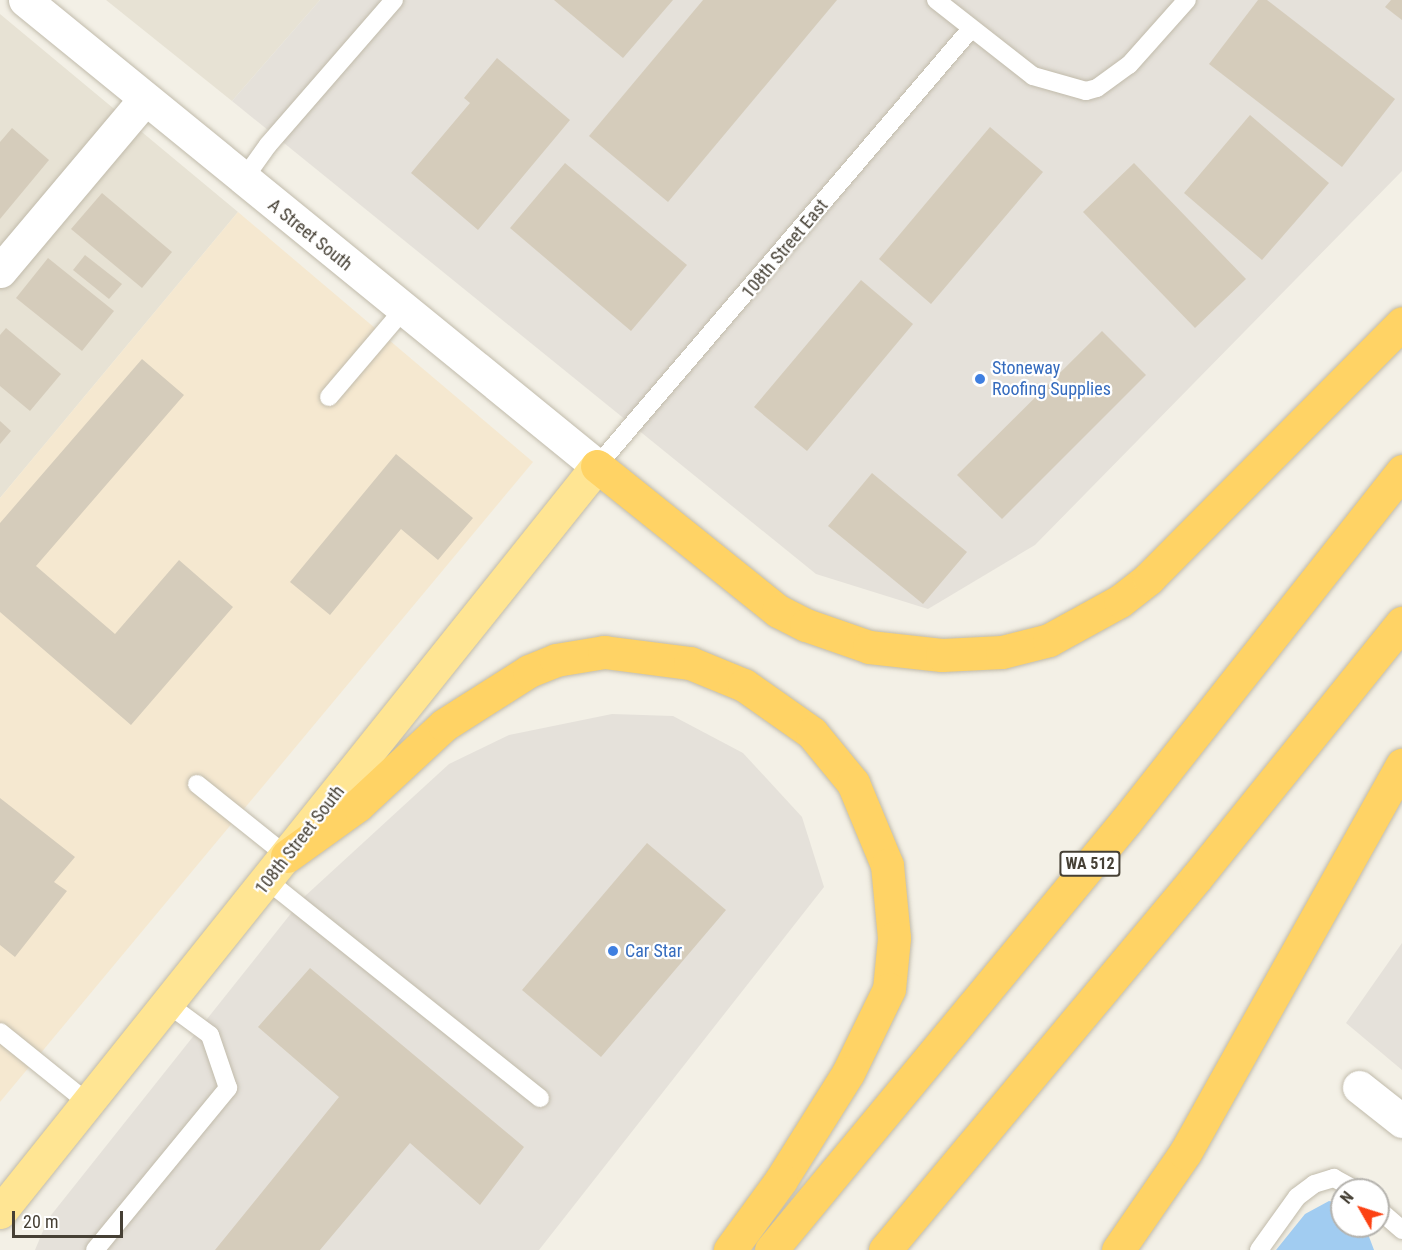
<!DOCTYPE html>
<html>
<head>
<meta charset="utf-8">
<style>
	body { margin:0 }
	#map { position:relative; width:1402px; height:1250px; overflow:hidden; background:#f3f0e6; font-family:"Roboto Condensed",sans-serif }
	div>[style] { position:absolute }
	.residential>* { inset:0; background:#e7e2d4 }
	.commercial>* { inset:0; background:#f5e8d0 }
	.industrial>* { inset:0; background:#e5e1da }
	.water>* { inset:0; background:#a1ccf1 }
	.building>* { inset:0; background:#d5ccbb }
	.roads { filter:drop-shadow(0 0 2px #c1bbab) drop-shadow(0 0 2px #c1bbab) }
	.service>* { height:18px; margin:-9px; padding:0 9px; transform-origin:9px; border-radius:9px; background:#fff }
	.minor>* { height:33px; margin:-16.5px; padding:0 16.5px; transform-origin:16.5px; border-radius:16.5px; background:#fff }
	.tertiary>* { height:33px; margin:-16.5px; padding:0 16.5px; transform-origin:16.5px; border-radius:16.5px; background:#fff }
	.primary>* { height:33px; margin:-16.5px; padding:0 16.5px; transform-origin:16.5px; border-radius:16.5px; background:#ffe593 }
	.motorway>* { height:33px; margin:-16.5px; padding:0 16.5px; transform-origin:16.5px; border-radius:16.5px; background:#ffd365 }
	.dots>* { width:16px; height:16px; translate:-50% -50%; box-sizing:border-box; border:3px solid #fff; border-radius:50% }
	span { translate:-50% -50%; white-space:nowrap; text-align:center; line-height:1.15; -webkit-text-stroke:4.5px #fff; paint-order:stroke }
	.shield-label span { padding:2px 4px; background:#fff; border:2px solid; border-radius:4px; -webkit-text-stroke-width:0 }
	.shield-label { font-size:16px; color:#464035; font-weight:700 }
	.street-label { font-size:18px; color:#464035 }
	.shop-label { font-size:18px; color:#366cbe }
	.left { translate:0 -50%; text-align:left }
	.north { position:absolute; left:1330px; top:1178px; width:60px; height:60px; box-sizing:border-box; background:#fff; border:2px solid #b5b3ae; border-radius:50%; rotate:309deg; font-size:16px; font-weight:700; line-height:24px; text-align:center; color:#464035 }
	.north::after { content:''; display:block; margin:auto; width:21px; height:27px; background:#fc4213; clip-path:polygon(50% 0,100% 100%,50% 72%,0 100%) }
	.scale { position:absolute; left:12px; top:1211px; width:111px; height:27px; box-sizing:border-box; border:3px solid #464035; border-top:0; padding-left:8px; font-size:18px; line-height:21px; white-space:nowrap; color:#464035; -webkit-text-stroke:4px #fff; paint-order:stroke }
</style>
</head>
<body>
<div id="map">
	<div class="residential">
		<div style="clip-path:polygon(106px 0,320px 0,232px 101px)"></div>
		<div style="clip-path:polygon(0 14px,238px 212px,0 498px)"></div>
	</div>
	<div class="commercial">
		<div style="clip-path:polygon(238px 212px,533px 462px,0 1102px,0 498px)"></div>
	</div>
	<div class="industrial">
		<div style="clip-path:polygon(320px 0,1402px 0,1402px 171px,1035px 545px,928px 609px,816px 574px,232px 101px)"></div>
		<div style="clip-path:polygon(612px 714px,673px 716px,743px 753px,802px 817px,824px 887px,539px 1250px,35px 1250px,48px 1219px,304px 897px,449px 764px,509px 735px)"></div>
		<div style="clip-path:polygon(1402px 943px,1402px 1070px,1346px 1023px)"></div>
	</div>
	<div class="water">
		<div style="clip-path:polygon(1329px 1201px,1342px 1204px,1342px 1226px,1365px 1226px,1374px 1250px,1276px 1250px,1305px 1214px)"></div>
	</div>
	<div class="building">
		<div style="clip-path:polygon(554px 0,673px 0,623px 58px)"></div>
		<div style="clip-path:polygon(703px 0,837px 0,668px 202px,589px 136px)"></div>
		<div style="clip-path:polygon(1258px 0,1267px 0,1395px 99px,1342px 167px,1209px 64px)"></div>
		<div style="clip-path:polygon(1391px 0,1402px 0,1402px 20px,1385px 7px)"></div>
		<div style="clip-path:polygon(497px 58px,570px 120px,478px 230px,411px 173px,470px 103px,464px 98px)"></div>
		<div style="clip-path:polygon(1250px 115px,1329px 183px,1262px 260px,1184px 193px)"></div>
		<div style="clip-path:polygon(990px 127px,1043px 172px,931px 304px,879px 259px)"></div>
		<div style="clip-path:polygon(12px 128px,49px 160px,0 219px,0 142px)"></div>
		<div style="clip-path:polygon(565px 163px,687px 265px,631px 331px,510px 228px)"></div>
		<div style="clip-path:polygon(1134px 163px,1246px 279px,1195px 328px,1083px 212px)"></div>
		<div style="clip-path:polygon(102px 193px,172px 252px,142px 288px,71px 229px)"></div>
		<div style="clip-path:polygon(85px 255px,122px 284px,109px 299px,73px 270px)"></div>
		<div style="clip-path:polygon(48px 258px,114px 311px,82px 351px,16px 298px)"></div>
		<div style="clip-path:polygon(861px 280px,913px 324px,807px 451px,754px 407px)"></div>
		<div style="clip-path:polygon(6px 328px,61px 374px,30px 411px,0 386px,0 335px)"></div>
		<div style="clip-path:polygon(1102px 331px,1146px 375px,1002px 519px,957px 475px)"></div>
		<div style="clip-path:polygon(142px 359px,184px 395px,36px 566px,115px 634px,179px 560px,233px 607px,131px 725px,0 612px,0 523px)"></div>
		<div style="clip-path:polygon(0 421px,11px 431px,0 444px)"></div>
		<div style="clip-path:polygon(396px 454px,473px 518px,438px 560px,401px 529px,330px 615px,290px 582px)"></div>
		<div style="clip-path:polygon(872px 473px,967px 552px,923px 604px,828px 526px)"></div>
		<div style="clip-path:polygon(0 798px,75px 857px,54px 882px,67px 891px,15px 957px,0 945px)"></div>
		<div style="clip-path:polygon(647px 843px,726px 910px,601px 1057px,522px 990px)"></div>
		<div style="clip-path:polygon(310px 968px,524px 1147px,480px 1205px,410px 1143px,320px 1250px,215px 1250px,339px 1097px,258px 1027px)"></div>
	</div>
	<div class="roads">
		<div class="service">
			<div style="left:936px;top:0;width:123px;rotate:38.1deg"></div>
			<div style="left:1033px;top:76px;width:55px;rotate:15.8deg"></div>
			<div style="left:1086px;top:91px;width:11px;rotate:-15deg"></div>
			<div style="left:1097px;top:88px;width:39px;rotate:-36deg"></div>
			<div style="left:1129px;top:65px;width:87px;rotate:-48.3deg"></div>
			<div style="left:243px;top:180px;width:43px;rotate:-54.5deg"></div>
			<div style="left:268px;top:145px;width:192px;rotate:-49deg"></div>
			<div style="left:329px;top:397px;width:114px;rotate:-49.6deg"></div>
			<div style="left:597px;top:466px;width:574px;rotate:-49.45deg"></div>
			<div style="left:197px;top:784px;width:115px;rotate:38.7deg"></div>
			<div style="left:268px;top:881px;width:348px;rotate:38.6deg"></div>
			<div style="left:0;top:1032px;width:113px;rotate:38.9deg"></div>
			<div style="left:1378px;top:1209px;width:32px;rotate:41deg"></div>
			<div style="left:95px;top:1250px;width:210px;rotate:-50.6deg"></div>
			<div style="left:228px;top:1088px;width:56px;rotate:-108.8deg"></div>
			<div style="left:210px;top:1035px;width:52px;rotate:-143.6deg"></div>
			<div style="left:1259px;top:1250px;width:65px;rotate:-54.4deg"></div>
			<div style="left:1297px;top:1197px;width:21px;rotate:-37deg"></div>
			<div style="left:1314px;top:1184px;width:21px;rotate:-17deg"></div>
			<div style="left:1334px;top:1178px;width:25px;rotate:29deg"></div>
		</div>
		<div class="minor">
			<div style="left:0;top:271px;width:225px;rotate:-49.9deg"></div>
		</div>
		<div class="tertiary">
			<div style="left:25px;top:0;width:738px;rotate:39.17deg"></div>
			<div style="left:1359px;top:1087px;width:55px;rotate:38.3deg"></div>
		</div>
		<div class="primary">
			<div style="left:0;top:1212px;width:955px;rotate:-51.33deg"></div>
		</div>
		<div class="motorway">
			<div style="left:597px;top:466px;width:232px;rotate:38.7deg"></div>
			<div style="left:778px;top:611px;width:31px;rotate:27deg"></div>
			<div style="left:806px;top:625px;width:67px;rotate:19.2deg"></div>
			<div style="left:869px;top:647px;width:73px;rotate:6.3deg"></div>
			<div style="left:942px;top:655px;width:60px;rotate:-2.9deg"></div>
			<div style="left:1002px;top:652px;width:49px;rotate:-14.3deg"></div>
			<div style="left:1049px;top:640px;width:81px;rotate:-28.8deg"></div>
			<div style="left:1120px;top:601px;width:37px;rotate:-38deg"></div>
			<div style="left:1149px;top:578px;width:359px;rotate:-45.2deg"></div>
			<div style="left:287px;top:856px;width:87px;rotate:-35.7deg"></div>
			<div style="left:358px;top:805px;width:117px;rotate:-42.9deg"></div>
			<div style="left:444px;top:725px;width:101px;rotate:-32.4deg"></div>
			<div style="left:529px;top:671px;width:29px;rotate:-22deg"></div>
			<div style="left:556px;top:660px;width:49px;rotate:-9.5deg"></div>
			<div style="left:604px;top:652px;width:87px;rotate:7.3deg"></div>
			<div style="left:690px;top:663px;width:58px;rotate:22.2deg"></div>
			<div style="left:744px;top:685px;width:83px;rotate:35.2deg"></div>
			<div style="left:812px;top:733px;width:65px;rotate:50.6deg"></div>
			<div style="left:853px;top:783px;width:89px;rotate:67.5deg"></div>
			<div style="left:887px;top:865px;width:73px;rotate:84.5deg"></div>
			<div style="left:894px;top:938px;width:51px;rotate:95.6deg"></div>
			<div style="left:889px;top:989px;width:93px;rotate:116deg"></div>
			<div style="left:848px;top:1073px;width:126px;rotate:122.1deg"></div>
			<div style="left:781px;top:1180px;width:87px;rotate:126.1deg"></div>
			<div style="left:771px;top:1250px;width:557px;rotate:-50.39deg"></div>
			<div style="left:1126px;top:821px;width:446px;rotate:-51.7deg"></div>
			<div style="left:885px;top:1250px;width:485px;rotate:-50.1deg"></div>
			<div style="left:1196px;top:878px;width:328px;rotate:-51.1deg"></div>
			<div style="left:1118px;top:1250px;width:118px;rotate:-55.4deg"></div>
			<div style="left:1185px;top:1153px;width:445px;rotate:-60.8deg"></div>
		</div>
	</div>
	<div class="dots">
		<div style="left:980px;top:379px;background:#3f7fe0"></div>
		<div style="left:613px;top:951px;background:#3f7fe0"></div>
	</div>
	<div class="shield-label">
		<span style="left:1090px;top:864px">WA 512</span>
	</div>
	<div class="street-label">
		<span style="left:310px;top:235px;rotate:39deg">A Street South</span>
		<span style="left:785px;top:249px;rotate:-50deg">108th Street East</span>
		<span style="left:300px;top:840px;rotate:-52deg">108th Street South</span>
	</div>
	<div class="shop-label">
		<span class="left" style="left:992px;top:379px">Stoneway<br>Roofing Supplies</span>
		<span class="left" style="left:625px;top:951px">Car Star</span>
	</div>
	<div class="north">N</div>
	<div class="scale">20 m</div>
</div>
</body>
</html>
